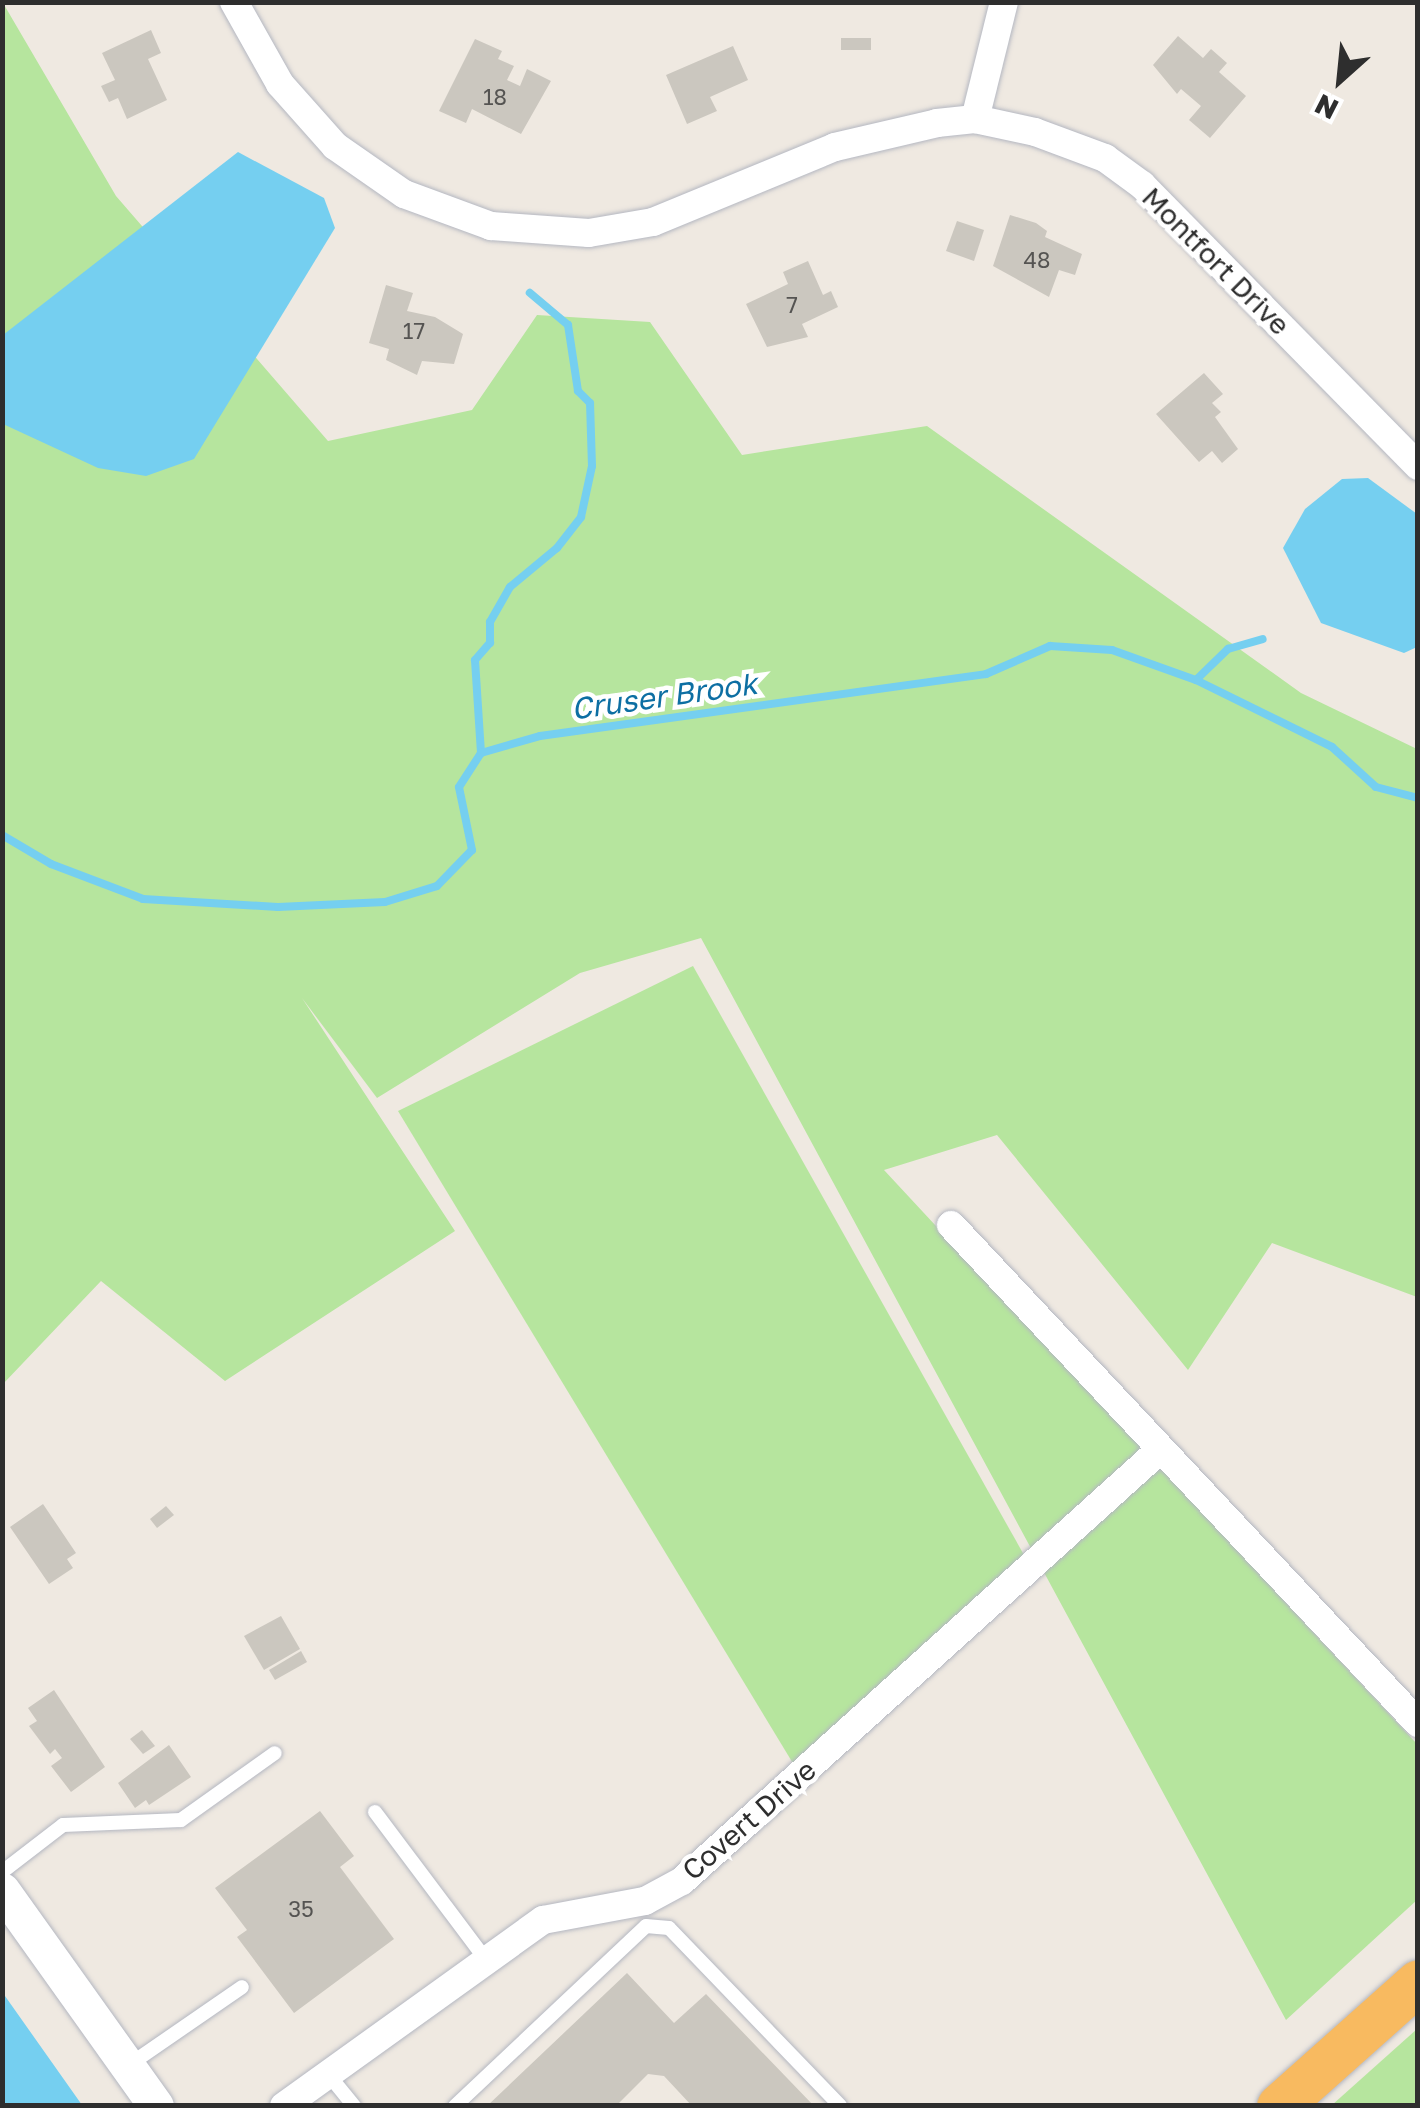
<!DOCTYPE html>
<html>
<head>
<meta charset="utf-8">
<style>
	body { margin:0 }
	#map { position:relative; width:1420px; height:2108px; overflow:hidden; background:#efe9e1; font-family:"Golos Text",sans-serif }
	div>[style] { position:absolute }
	.green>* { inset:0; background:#b6e59e }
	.water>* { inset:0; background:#75cff0 }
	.stream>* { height:8px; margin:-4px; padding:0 4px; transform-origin:4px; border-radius:4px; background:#75cff0 }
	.building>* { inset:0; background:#cbc7bf }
	.roads { filter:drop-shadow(0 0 2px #b4b7c1) drop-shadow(0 0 2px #b4b7c1) }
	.service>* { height:14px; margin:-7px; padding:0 7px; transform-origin:7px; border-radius:7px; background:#fff }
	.minor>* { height:28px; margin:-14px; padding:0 14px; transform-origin:14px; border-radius:14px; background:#fff }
	.tertiary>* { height:35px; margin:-17.5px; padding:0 17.5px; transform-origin:17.5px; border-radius:17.5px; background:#fff }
	.trunk>* { height:45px; margin:-22.5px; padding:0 22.5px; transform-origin:22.5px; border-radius:22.5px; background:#f8ba60 }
	span { translate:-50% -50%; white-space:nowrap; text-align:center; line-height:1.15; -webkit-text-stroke:9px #fff; paint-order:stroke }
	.number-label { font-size:22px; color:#555452 }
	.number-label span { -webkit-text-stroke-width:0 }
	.street-label { font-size:28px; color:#2e2e2e }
	.water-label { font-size:30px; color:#0d6fa3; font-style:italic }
	.frame { position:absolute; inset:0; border:5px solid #2e2e2e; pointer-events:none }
	.north { position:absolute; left:1290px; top:30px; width:100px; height:100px; -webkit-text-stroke:8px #fff; paint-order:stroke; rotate:207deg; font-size:28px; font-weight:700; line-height:40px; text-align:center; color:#2e2e2e }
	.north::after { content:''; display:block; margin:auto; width:35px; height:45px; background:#2e2e2e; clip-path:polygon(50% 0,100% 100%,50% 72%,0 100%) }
</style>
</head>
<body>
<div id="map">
	<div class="green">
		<div style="clip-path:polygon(3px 3px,116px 196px,328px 441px,472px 410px,537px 315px,650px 322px,742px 455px,927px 426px,1301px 693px,1417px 749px,1417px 1297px,1272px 1243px,1188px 1370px,997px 1135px,884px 1170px,1417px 1744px,1417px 1900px,1286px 2020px,701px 938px,580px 973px,377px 1098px,302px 998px,455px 1231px,225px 1381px,101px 1281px,3px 1384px)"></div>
		<div style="clip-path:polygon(693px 966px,1024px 1555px,794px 1765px,398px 1111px)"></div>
		<div style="clip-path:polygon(1417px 2029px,1417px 2105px,1332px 2105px)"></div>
	</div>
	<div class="water">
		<div style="clip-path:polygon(238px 152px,324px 198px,335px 228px,194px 459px,146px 476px,98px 468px,3px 424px,3px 335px)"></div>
		<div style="clip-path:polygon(1368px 478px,1417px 514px,1417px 647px,1404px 653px,1321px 623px,1283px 548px,1305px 509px,1342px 479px)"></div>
		<div style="clip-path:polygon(3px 1992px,5px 1996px,82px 2105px,3px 2105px)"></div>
	</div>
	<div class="stream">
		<div style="left:1196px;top:680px;width:45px;rotate:-44.1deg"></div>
		<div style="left:1228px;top:649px;width:36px;rotate:-16deg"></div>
		<div style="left:481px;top:753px;width:93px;rotate:-93.7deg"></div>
		<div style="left:475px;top:660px;width:23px;rotate:-49deg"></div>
		<div style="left:490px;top:643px;width:21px;rotate:-90deg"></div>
		<div style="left:490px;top:622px;width:40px;rotate:-60.3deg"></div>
		<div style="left:510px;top:587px;width:61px;rotate:-39.7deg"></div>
		<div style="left:557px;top:548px;width:39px;rotate:-52deg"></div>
		<div style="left:581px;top:517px;width:52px;rotate:-77.8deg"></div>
		<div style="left:592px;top:466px;width:63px;rotate:-91.8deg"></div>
		<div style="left:590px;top:403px;width:17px;rotate:-135deg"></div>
		<div style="left:578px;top:391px;width:67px;rotate:-98.6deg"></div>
		<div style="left:568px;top:325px;width:50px;rotate:-139.9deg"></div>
		<div style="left:2px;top:835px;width:57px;rotate:30.6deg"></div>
		<div style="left:51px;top:864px;width:98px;rotate:20.8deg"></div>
		<div style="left:143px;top:899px;width:135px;rotate:3.4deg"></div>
		<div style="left:278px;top:907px;width:107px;rotate:-2.7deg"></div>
		<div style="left:385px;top:902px;width:54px;rotate:-17.1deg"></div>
		<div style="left:437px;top:886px;width:50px;rotate:-45.8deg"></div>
		<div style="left:472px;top:850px;width:64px;rotate:-101.7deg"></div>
		<div style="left:459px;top:787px;width:40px;rotate:-57.1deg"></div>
		<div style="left:481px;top:753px;width:61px;rotate:-16.1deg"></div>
		<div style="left:540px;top:736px;width:450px;rotate:-7.9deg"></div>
		<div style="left:986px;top:674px;width:70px;rotate:-23.6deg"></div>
		<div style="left:1050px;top:646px;width:62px;rotate:3.7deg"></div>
		<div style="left:1112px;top:650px;width:89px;rotate:19.7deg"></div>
		<div style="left:1196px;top:680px;width:152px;rotate:26.2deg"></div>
		<div style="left:1332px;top:747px;width:59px;rotate:42.3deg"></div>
		<div style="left:1376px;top:787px;width:43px;rotate:14.7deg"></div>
	</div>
	<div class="building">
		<div style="clip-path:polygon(151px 30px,161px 53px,148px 59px,167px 100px,127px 119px,118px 98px,109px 102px,101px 86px,115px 80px,102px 53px)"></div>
		<div style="clip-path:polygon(1178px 36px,1203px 58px,1211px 49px,1227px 63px,1219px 72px,1246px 96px,1210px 138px,1189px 120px,1201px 106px,1181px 89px,1177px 94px,1153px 65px)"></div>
		<div style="clip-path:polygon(841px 38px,871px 38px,871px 50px,841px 50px)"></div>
		<div style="clip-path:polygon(475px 39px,502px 51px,498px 59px,514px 66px,507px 80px,520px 86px,527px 69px,551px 81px,521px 134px,472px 109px,466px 123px,439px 111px)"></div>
		<div style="clip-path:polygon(733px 46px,748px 80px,710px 97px,717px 111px,687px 124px,666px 75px)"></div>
		<div style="clip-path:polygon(1010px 215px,1036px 223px,1047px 231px,1045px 237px,1082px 254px,1075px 275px,1059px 270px,1049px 297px,993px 266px)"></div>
		<div style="clip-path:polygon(957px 221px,984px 230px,974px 261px,946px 251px)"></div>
		<div style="clip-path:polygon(808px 261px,823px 295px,831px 291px,838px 307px,802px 324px,808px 337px,767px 347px,746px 304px,788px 284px,783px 272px)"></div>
		<div style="clip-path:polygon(386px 285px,413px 293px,407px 311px,435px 317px,463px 334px,454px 364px,422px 361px,417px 375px,386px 360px,389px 349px,369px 343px)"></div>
		<div style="clip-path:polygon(1204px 373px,1223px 394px,1212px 403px,1221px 412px,1215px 417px,1238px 449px,1222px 463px,1212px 451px,1199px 462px,1156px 414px)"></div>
		<div style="clip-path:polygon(43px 1504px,76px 1553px,67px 1559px,73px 1568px,49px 1584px,10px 1527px)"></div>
		<div style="clip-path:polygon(166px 1506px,174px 1515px,157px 1528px,150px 1519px)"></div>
		<div style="clip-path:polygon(281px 1616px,300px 1649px,264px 1670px,244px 1636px)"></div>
		<div style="clip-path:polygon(301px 1651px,307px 1662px,275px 1680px,269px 1670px)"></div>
		<div style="clip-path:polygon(54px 1690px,105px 1767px,71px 1792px,51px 1766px,62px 1758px,55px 1749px,50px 1754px,29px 1726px,37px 1721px,28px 1708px)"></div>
		<div style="clip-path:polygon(142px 1730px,155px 1746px,143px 1754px,130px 1739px)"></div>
		<div style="clip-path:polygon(169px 1745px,191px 1777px,149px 1805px,146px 1800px,135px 1808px,118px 1783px)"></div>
		<div style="clip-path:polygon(320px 1811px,354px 1856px,340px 1867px,394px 1939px,294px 2013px,237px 1937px,247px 1930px,215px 1888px)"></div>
		<div style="clip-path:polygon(627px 1973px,674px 2023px,706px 1994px,814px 2106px,692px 2106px,664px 2076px,648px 2074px,616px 2106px,487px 2106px)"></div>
	</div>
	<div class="roads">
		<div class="service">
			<div style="left:375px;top:1812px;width:185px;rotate:53.1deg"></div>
			<div style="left:2px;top:1872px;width:77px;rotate:-37.6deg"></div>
			<div style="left:63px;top:1825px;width:118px;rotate:-2.4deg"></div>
			<div style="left:181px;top:1820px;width:115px;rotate:-35.5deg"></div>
			<div style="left:129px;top:2065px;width:137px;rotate:-34.6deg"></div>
			<div style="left:328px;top:2074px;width:41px;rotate:50.9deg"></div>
			<div style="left:455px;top:2106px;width:262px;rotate:-43.3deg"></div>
			<div style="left:646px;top:1926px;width:23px;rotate:5deg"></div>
			<div style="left:669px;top:1928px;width:247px;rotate:46.1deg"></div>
		</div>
		<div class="minor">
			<div style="left:234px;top:2px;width:94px;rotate:60.7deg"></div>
			<div style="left:280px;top:84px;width:83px;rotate:48.4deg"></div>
			<div style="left:335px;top:146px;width:84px;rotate:34.8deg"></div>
			<div style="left:404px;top:194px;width:93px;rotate:20.2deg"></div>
			<div style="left:491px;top:226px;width:98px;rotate:4.1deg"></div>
			<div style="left:589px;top:233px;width:65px;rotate:-9.8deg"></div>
			<div style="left:653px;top:222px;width:197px;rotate:-22.4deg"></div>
			<div style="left:835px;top:147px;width:105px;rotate:-13.2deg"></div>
			<div style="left:937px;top:123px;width:38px;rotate:-6deg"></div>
			<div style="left:975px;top:119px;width:61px;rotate:12.2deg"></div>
			<div style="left:1035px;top:132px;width:75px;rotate:20.4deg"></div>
			<div style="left:1105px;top:158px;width:46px;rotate:36.1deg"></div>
			<div style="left:1142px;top:185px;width:394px;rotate:45.5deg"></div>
			<div style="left:975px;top:119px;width:121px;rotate:-76.1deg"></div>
			<div style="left:951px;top:1225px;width:683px;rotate:46.84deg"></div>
			<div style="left:284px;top:2106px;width:319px;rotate:-35.7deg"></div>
			<div style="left:543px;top:1920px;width:104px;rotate:-10.6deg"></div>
			<div style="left:645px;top:1901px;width:42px;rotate:-28.4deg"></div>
			<div style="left:682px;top:1881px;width:645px;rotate:-42.05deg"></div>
		</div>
		<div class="tertiary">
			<div style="left:2px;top:1890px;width:265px;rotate:54.5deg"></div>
		</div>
		<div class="trunk">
			<div style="left:1279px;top:2106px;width:186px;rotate:-41.7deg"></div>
		</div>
	</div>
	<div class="number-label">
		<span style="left:495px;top:97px">18</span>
		<span style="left:1037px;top:260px">48</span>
		<span style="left:792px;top:305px">7</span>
		<span style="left:414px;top:331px">17</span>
		<span style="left:301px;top:1909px">35</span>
	</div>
	<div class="street-label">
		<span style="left:1216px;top:261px;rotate:45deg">Montfort Drive</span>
		<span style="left:749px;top:1820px;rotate:-41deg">Covert Drive</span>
	</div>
	<div class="water-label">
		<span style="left:664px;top:696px;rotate:-8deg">Cruser Brook</span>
	</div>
	<div class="frame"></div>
	<div class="north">N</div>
</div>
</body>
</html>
